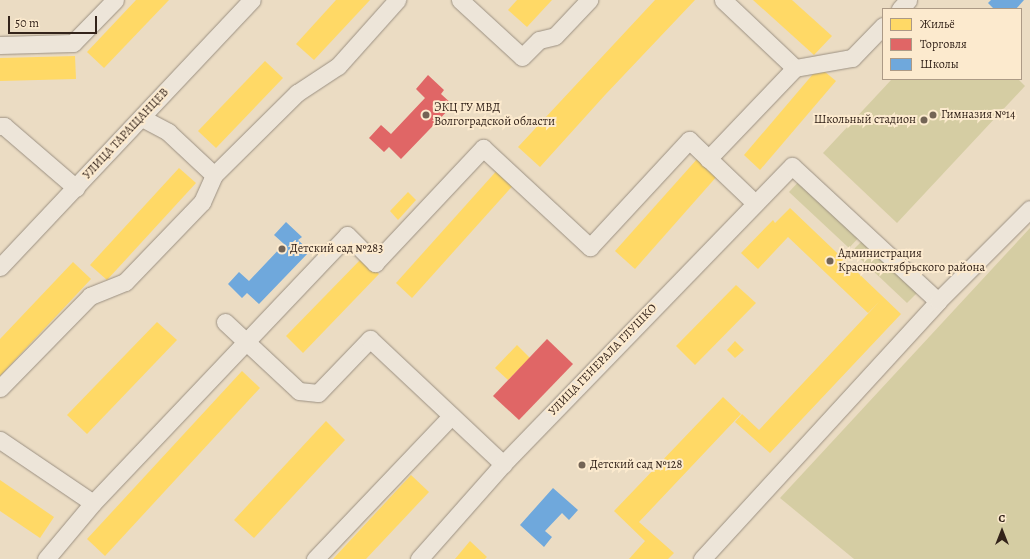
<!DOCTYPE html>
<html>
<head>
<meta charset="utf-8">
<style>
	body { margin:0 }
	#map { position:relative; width:1030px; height:559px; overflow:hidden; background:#ebdcc3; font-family:Alegreya,serif }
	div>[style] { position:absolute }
	.green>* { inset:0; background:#d5cda3 }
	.homes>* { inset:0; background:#ffd966 }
	.shops>* { inset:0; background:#e06666 }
	.schools>* { inset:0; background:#6fa8dc }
	.roads { filter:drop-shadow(0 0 1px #9b9082) drop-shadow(0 0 1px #9b9082) }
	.minor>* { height:17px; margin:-8.5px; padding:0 8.5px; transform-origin:8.5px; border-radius:8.5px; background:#ede5d9 }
	.dots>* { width:11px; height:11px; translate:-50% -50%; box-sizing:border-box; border:2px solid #fceace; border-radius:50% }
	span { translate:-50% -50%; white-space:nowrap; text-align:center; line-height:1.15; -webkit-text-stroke:4px #fceace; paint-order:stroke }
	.poi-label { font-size:12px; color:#33231a }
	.left { translate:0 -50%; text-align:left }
	.right { translate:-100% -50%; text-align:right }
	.street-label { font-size:12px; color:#33231a }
	.legend { position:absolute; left:882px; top:8px; width:140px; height:72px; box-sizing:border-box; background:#fceace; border:1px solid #ac9a86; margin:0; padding:5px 7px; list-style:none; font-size:12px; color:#33231a }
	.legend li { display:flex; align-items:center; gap:8px; height:20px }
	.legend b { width:20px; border:1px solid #ac9a86 }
	.north { position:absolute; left:982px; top:511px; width:40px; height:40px; -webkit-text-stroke:3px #fceace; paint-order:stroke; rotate:0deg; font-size:11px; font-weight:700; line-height:16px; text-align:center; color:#33231a }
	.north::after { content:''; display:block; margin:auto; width:14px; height:18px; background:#33231a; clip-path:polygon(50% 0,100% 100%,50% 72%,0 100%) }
	.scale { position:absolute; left:8px; top:16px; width:89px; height:18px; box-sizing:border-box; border:2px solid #33231a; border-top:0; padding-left:5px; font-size:12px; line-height:14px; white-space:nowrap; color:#33231a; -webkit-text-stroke:3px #fceace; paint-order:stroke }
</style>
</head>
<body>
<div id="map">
	<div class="green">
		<div style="clip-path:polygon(892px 79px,1018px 79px,1025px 86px,897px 223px,823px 153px)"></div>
		<div style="clip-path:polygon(802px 178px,862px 234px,849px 248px,789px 192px)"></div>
		<div style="clip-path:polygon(1030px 228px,1030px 559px,854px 559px,780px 498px)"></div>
		<div style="clip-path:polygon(866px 237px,921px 289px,907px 303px,852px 251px)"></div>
	</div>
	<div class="homes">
		<div style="clip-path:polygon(136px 0,169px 0,104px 68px,87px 52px)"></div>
		<div style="clip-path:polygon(336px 0,370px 0,314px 60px,296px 44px)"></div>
		<div style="clip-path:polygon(517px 0,552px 0,527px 27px,508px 10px)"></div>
		<div style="clip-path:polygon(655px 0,695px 0,605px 95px,540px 167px,518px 147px)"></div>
		<div style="clip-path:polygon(753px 0,792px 0,832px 36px,814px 55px)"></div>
		<div style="clip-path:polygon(75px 56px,76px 79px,0 81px,0 58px)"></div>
		<div style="clip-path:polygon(265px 61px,283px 78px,216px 148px,198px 131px)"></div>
		<div style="clip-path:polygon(819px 67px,836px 81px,760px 170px,744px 155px)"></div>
		<div style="clip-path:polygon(698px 158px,718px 175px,635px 269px,615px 251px)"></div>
		<div style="clip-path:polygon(500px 167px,516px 182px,412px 298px,396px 283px)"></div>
		<div style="clip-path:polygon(179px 168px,196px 183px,107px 280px,90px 265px)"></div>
		<div style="clip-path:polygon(408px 192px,416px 200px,398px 220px,390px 211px)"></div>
		<div style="clip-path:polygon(790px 208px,901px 314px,770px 453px,735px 422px,742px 414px,759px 430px,880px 301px,868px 313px,788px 237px,758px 269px,741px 253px,773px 220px,775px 223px)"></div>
		<div style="clip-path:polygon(362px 258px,379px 274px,303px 353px,286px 336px)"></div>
		<div style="clip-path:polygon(73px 262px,91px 279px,0 376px,0 339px)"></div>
		<div style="clip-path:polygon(736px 285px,756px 303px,695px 365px,676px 346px)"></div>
		<div style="clip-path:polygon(157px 322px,177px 340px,87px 434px,67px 415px)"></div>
		<div style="clip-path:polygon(735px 341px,744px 350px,735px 358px,727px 350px)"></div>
		<div style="clip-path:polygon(517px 345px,530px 358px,508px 380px,495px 368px)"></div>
		<div style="clip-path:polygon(242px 371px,260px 388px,105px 556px,87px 539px)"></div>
		<div style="clip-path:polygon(723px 397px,741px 414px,639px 522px,674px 553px,668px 559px,629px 559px,645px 541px,614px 511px)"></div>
		<div style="clip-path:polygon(326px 421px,345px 440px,254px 538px,234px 520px)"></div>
		<div style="clip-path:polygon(411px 475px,429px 492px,366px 559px,333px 559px)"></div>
		<div style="clip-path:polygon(0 480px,54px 517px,40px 538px,0 511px)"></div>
		<div style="clip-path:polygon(470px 541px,487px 557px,485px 559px,455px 559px)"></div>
	</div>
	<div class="shops">
		<div style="clip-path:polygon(428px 75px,444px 90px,441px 94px,453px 105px,401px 159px,389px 147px,384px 152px,369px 138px,381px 125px,391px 134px,425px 98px,416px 89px)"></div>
		<div style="clip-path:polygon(547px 339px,573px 364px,519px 420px,493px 396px)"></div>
	</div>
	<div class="schools">
		<div style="clip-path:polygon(991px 0,1024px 0,1016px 9px,994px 9px,988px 3px)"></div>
		<div style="clip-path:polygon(286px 222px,302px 237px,298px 240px,310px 251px,259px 304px,247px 293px,242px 298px,228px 284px,239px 272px,249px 281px,284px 244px,274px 235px)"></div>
		<div style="clip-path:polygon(553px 488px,578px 510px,569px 520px,562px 513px,545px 531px,552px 537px,544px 547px,520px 525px)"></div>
	</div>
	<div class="roads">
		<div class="minor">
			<div style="left:460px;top:0;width:84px;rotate:42.6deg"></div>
			<div style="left:522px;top:57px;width:24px;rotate:-45deg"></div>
			<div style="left:539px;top:40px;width:16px;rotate:-14deg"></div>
			<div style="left:555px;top:36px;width:50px;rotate:-46.6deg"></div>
			<div style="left:723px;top:0;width:99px;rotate:43.4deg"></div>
			<div style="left:900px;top:9px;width:12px;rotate:-48deg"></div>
			<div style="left:0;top:45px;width:73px;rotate:-1.6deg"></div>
			<div style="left:73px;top:43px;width:60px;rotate:-45.7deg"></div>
			<div style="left:142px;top:118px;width:30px;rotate:28deg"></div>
			<div style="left:168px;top:132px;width:63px;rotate:43.1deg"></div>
			<div style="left:0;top:126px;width:4px"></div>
			<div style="left:4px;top:126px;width:95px;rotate:40.7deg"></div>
			<div style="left:708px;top:159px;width:126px;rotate:-46.3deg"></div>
			<div style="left:795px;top:68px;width:58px;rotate:-10deg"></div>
			<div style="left:852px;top:58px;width:45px;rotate:-45.9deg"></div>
			<div style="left:0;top:267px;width:367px;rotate:-46.7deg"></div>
			<div style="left:225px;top:322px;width:101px;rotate:43deg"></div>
			<div style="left:299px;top:391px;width:19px;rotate:6deg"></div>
			<div style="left:318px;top:393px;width:75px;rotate:-46.1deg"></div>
			<div style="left:370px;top:339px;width:183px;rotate:43.2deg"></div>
			<div style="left:0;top:388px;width:129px;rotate:-45.6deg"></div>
			<div style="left:90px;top:296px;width:38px;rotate:-22deg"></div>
			<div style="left:125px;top:282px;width:111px;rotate:-46.1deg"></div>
			<div style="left:202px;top:202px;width:30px;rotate:-66deg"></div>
			<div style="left:214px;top:175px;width:117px;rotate:-44.7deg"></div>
			<div style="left:297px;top:93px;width:49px;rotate:-33.4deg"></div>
			<div style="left:338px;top:66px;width:89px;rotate:-48.2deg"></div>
			<div style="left:0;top:440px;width:112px;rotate:34.1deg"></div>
			<div style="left:46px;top:559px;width:73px;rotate:-50deg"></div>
			<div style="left:93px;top:503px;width:369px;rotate:-46.5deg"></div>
			<div style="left:347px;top:235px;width:40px;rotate:45deg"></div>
			<div style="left:375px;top:263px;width:158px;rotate:-46.8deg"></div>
			<div style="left:483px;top:148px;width:146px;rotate:42.8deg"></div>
			<div style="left:590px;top:247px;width:146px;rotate:-47.2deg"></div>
			<div style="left:689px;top:140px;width:91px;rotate:43.7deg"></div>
			<div style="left:315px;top:559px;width:197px;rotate:-46.4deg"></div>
			<div style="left:419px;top:559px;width:127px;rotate:-48.5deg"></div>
			<div style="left:503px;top:464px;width:415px;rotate:-45.9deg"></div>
			<div style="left:792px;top:166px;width:199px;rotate:42.8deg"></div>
			<div style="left:702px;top:559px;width:350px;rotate:-47.5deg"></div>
			<div style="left:938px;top:301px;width:130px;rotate:-45deg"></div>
		</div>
	</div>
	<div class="dots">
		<div style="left:426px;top:115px;background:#736455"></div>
		<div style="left:933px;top:115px;background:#736455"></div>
		<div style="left:924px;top:120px;background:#736455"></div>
		<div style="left:282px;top:249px;background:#736455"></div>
		<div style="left:830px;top:261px;background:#736455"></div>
		<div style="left:582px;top:465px;background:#736455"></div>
	</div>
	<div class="poi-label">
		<span class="left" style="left:434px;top:115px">ЭКЦ ГУ МВД<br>Волгоградской области</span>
		<span class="left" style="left:941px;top:115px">Гимназия №14</span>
		<span class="right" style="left:916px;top:120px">Школьный стадион</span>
		<span class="left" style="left:290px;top:249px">Детский сад №283</span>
		<span class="left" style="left:838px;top:261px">Администрация<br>Краснооктябрьского района</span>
		<span class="left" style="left:590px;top:465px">Детский сад №128</span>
	</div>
	<div class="street-label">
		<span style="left:126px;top:134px;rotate:-47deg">УЛИЦА ТАРАЩАНЦЕВ</span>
		<span style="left:603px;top:360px;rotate:-46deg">УЛИЦА ГЕНЕРАЛА ГЛУШКО</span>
	</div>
	<ul class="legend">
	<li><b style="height:11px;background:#ffd966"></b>Жильё</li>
	<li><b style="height:11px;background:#e06666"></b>Торговля</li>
	<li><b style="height:11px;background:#6fa8dc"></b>Школы</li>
	</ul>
	<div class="north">С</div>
	<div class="scale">50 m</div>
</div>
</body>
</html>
